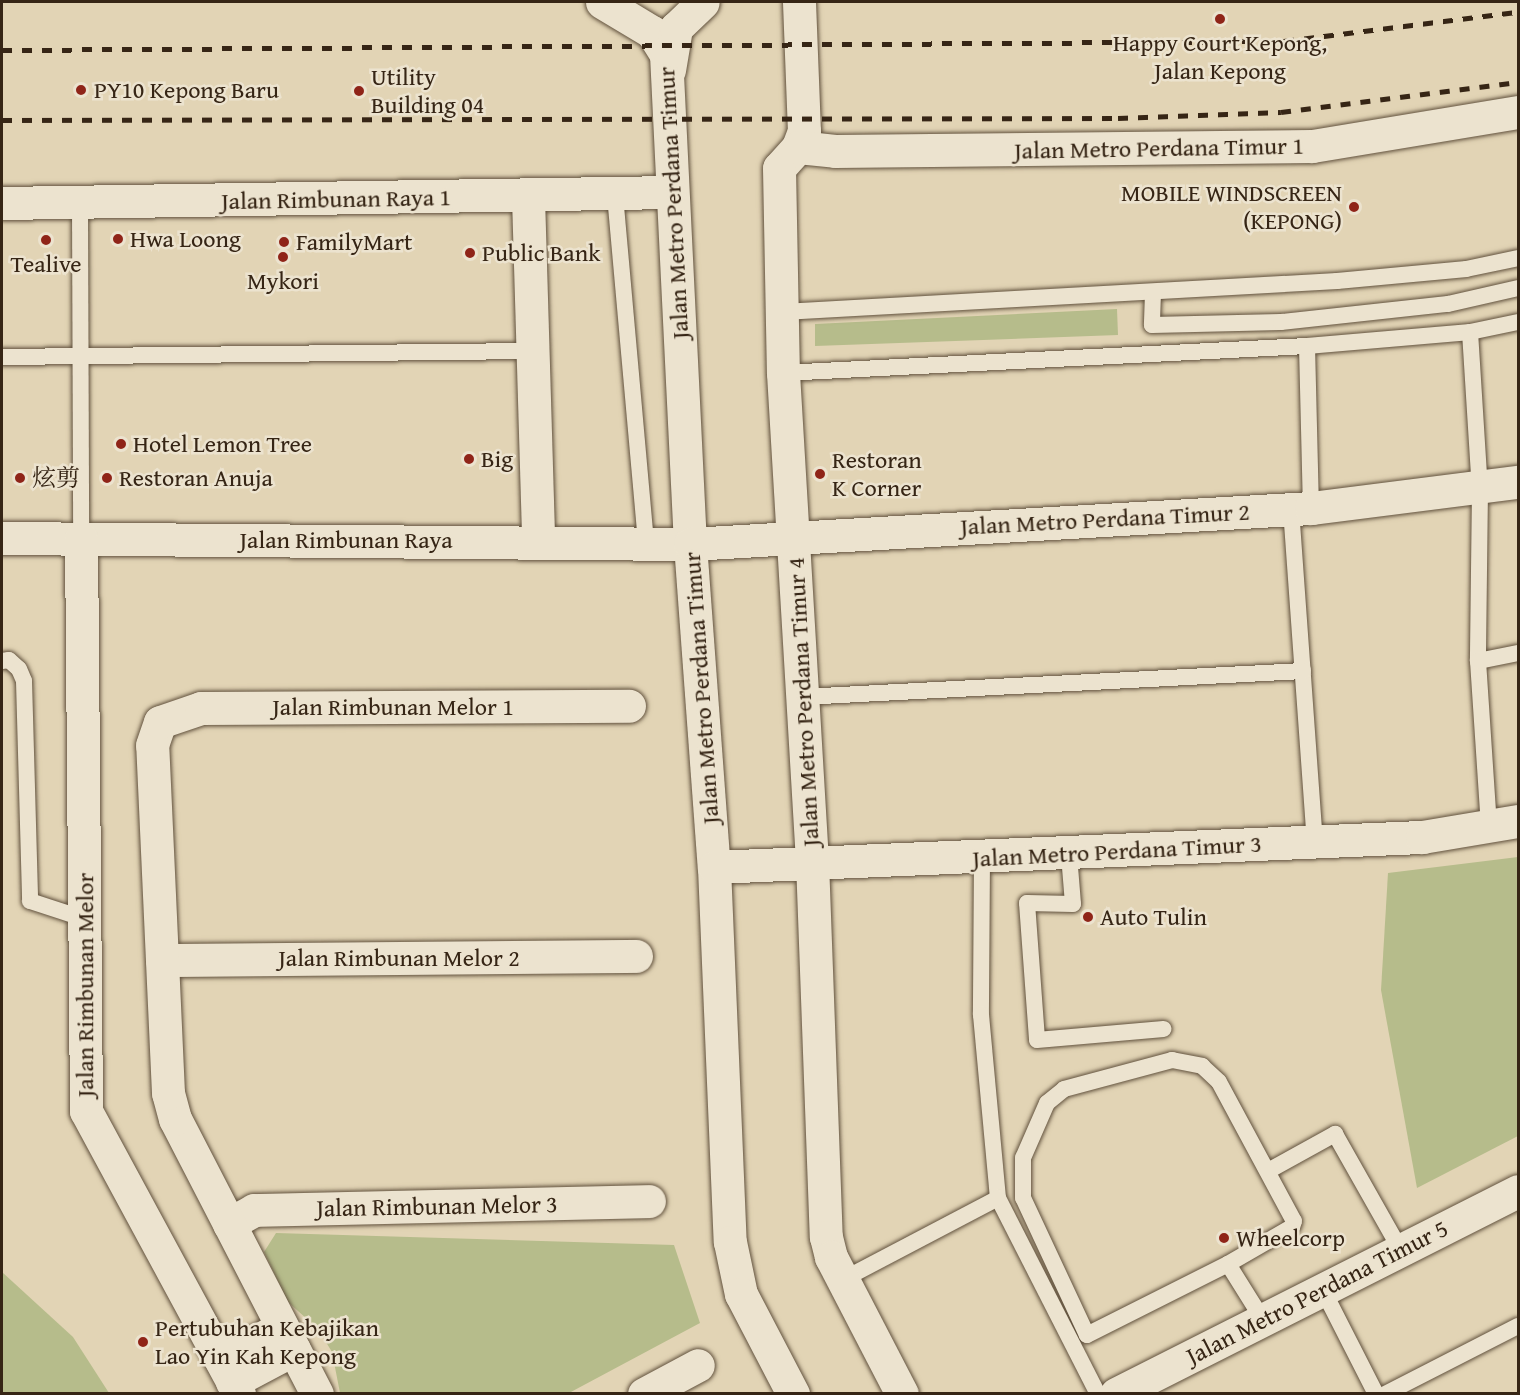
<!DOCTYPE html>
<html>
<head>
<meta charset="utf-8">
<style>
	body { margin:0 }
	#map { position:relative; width:1520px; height:1395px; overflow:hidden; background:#e2d4b5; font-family:"Gentium Book Plus","Noto Serif SC",serif }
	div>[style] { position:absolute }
	.green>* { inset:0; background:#b6bc8b }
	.roads { filter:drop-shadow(0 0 2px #61513d) drop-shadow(0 0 2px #61513d) }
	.service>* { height:16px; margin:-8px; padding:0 8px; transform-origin:8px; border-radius:8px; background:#ece3cf }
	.minor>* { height:33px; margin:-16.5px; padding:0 16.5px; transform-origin:16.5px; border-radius:16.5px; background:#ece3cf }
	.rail>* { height:4.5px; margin-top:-2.25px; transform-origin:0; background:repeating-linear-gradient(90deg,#362515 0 10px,transparent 0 20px) }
	.dots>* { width:16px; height:16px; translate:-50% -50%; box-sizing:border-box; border:3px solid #ece3cf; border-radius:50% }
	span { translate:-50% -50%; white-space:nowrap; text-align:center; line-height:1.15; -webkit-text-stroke:5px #ece3cf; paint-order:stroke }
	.poi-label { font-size:24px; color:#362515 }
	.left { translate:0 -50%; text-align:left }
	.right { translate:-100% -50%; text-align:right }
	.street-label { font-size:24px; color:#362515 }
	.frame { position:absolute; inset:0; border:3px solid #362515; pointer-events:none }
</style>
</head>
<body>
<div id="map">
	<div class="green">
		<div style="clip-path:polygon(1117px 309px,1118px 335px,815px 346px,815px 324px)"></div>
		<div style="clip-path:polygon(1518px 857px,1518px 1136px,1417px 1188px,1381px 990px,1388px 873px)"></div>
		<div style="clip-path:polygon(276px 1233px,674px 1245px,700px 1323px,569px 1393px,340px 1393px,332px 1352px,318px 1329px,288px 1302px,264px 1252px)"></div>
		<div style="clip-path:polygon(2px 1272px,73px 1337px,109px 1393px,2px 1393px)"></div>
	</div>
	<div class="roads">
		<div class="service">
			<div style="left:615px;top:195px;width:349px;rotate:84.9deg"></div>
			<div style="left:80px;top:204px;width:334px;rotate:89.8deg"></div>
			<div style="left:1153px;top:293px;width:32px;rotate:92deg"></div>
			<div style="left:1152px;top:325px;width:129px;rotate:-1.3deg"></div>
			<div style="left:1281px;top:322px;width:168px;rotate:-6.2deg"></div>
			<div style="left:1448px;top:304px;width:72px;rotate:-12.9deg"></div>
			<div style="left:783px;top:312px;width:555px;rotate:-3.2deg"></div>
			<div style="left:1337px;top:281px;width:130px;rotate:-5.3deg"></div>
			<div style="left:1466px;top:269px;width:53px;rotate:-11.9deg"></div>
			<div style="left:1470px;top:332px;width:157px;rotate:86.4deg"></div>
			<div style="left:1480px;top:489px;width:172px;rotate:90.7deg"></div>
			<div style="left:1478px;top:661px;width:165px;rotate:86.2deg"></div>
			<div style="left:1307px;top:346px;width:162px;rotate:88.6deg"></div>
			<div style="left:2px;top:357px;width:531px;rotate:-0.65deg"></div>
			<div style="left:783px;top:373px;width:525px;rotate:-2.95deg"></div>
			<div style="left:1307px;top:346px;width:164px;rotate:-4.9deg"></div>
			<div style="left:1470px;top:332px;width:49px;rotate:-11.8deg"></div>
			<div style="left:1291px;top:509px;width:334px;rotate:85.9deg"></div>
			<div style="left:2px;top:661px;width:7px;rotate:-8deg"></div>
			<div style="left:9px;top:660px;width:13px;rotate:42deg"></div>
			<div style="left:19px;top:669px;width:13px;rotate:67deg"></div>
			<div style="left:24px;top:681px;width:220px;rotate:88.4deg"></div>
			<div style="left:30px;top:901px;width:58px;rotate:18.1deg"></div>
			<div style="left:1478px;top:661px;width:41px;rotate:-11.3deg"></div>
			<div style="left:802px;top:697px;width:502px;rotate:-2.97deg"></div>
			<div style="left:1069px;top:855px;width:49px;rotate:85.3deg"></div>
			<div style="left:1073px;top:904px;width:46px;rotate:-178.8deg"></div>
			<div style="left:1027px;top:903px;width:137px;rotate:85.8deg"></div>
			<div style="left:1037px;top:1040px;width:127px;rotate:-5deg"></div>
			<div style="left:982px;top:858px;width:157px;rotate:90.4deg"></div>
			<div style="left:981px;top:1015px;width:184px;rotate:84.7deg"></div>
			<div style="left:998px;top:1198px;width:220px;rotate:63deg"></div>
			<div style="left:1172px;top:1060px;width:31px;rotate:11deg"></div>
			<div style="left:1202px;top:1066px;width:23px;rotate:43deg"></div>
			<div style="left:1219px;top:1082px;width:158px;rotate:61.7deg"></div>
			<div style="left:1294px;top:1221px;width:6px;rotate:108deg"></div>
			<div style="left:1292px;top:1227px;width:74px;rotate:150deg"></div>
			<div style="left:1228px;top:1264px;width:158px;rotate:153.3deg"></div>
			<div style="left:1087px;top:1335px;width:151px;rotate:-115deg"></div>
			<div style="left:1023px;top:1198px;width:40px;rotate:-90deg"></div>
			<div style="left:1023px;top:1158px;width:60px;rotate:-66.4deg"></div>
			<div style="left:1047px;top:1103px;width:22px;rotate:-39deg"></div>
			<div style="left:1064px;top:1089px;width:112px;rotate:-15deg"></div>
			<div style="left:1268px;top:1171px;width:77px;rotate:-28.9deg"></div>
			<div style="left:1335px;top:1134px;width:132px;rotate:60.5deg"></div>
			<div style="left:1228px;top:1264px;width:66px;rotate:58deg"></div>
			<div style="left:842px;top:1280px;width:176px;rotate:-27.7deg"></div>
			<div style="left:1323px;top:1290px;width:117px;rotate:63deg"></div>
			<div style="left:1385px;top:1394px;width:149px;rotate:-27.1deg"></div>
		</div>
		<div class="minor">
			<div style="left:602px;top:2px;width:58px;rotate:31deg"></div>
			<div style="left:652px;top:32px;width:26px;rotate:58deg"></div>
			<div style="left:666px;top:54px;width:491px;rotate:87.2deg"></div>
			<div style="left:690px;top:544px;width:324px;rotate:85.8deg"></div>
			<div style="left:714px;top:867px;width:375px;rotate:87.6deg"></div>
			<div style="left:730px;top:1242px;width:53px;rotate:78.1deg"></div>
			<div style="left:741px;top:1294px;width:113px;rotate:62.5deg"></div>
			<div style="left:799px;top:2px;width:129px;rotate:87.8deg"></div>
			<div style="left:804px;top:131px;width:17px;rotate:111deg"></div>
			<div style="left:798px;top:147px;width:28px;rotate:132deg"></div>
			<div style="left:779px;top:168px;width:205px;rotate:88.9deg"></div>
			<div style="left:783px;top:373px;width:489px;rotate:86.6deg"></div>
			<div style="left:812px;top:861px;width:376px;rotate:87.9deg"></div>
			<div style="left:826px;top:1237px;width:21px;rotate:76deg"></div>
			<div style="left:831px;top:1257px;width:154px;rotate:62.6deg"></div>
			<div style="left:669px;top:70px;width:43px;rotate:-80.5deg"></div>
			<div style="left:676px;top:28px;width:37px;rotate:-44deg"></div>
			<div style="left:798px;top:147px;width:37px;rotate:6deg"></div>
			<div style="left:835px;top:151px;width:477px;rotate:-0.6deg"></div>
			<div style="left:1312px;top:146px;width:209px;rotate:-9.4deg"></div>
			<div style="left:528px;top:197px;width:345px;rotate:88.3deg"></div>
			<div style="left:2px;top:203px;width:668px;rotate:-0.94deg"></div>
			<div style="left:2px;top:538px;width:688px;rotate:0.5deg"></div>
			<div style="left:690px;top:544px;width:622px;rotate:-3.32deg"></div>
			<div style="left:1311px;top:508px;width:209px;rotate:-7.2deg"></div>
			<div style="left:81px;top:538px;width:573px;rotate:89.5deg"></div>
			<div style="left:86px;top:1111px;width:322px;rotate:61.6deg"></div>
			<div style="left:714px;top:867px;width:709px;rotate:-2.43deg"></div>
			<div style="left:1422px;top:837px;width:97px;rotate:-9.5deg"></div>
			<div style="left:162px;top:960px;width:474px;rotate:-0.5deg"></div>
			<div style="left:229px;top:1224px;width:29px;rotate:-29deg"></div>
			<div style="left:254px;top:1210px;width:395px;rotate:-1.3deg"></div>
			<div style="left:221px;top:1360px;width:69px;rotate:-28.4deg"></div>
			<div style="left:232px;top:1382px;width:70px;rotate:-28deg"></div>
			<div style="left:317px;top:1394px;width:309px;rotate:-117.3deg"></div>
			<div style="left:175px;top:1119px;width:27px;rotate:-105deg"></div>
			<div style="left:168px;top:1093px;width:348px;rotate:-92.6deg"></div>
			<div style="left:152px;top:745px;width:24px;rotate:-71deg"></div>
			<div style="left:160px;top:722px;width:43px;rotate:-18.9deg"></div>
			<div style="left:201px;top:708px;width:428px;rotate:-0.3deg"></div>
			<div style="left:644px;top:1394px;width:61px;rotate:-28.2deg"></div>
			<div style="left:1116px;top:1394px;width:450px;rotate:-26.8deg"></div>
		</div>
	</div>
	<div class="rail">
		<div style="left:2px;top:50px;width:1282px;rotate:-0.4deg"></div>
		<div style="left:1284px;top:41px;width:236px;rotate:-7.1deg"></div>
		<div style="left:2px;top:120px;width:1116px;rotate:-0.1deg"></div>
		<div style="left:1118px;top:118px;width:163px;rotate:-2.1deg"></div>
		<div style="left:1281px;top:112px;width:239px;rotate:-7.2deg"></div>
	</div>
	<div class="dots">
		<div style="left:1220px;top:19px;background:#8f2418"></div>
		<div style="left:81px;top:90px;background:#8f2418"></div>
		<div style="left:359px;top:91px;background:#8f2418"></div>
		<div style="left:1354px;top:207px;background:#8f2418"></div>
		<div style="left:118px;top:239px;background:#8f2418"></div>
		<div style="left:46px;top:240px;background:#8f2418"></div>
		<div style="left:284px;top:242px;background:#8f2418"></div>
		<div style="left:470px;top:253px;background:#8f2418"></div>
		<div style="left:283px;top:257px;background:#8f2418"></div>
		<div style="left:121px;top:444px;background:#8f2418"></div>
		<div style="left:469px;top:459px;background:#8f2418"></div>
		<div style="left:820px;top:474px;background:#8f2418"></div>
		<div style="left:20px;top:478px;background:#8f2418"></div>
		<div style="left:107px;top:478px;background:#8f2418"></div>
		<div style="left:1088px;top:917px;background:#8f2418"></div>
		<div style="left:1224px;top:1238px;background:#8f2418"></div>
		<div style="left:143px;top:1342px;background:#8f2418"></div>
	</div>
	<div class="poi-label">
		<span style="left:1220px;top:57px">Happy Court Kepong,<br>Jalan Kepong</span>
		<span class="left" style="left:371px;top:91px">Utility<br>Building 04</span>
		<span class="left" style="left:94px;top:90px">PY10 Kepong Baru</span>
		<span class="right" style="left:1342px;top:207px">MOBILE WINDSCREEN<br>(KEPONG)</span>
		<span class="left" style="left:130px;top:239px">Hwa Loong</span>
		<span class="left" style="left:296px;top:242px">FamilyMart</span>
		<span class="left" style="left:482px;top:253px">Public Bank</span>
		<span style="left:46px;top:264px">Tealive</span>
		<span style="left:283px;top:281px">Mykori</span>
		<span class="left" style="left:133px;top:444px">Hotel Lemon Tree</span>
		<span class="left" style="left:481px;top:459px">Big</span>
		<span class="left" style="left:832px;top:474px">Restoran<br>K Corner</span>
		<span class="left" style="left:32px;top:478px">炫剪</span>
		<span class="left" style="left:119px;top:478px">Restoran Anuja</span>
		<span class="left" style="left:1100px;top:917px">Auto Tulin</span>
		<span class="left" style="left:1236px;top:1238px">Wheelcorp</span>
		<span class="left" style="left:155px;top:1342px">Pertubuhan Kebajikan<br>Lao Yin Kah Kepong</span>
	</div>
	<div class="street-label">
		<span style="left:1159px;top:148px;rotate:-1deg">Jalan Metro Perdana Timur 1</span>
		<span style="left:336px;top:199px;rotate:-1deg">Jalan Rimbunan Raya 1</span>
		<span style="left:673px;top:203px;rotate:-93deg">Jalan Metro Perdana Timur</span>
		<span style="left:1105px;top:519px;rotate:-3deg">Jalan Metro Perdana Timur 2</span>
		<span style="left:346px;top:540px">Jalan Rimbunan Raya</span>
		<span style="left:701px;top:688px;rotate:-94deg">Jalan Metro Perdana Timur</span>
		<span style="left:803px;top:702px;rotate:-93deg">Jalan Metro Perdana Timur 4</span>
		<span style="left:393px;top:707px">Jalan Rimbunan Melor 1</span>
		<span style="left:1117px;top:851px;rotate:-3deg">Jalan Metro Perdana Timur 3</span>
		<span style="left:399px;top:958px">Jalan Rimbunan Melor 2</span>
		<span style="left:85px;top:985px;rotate:-90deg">Jalan Rimbunan Melor</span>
		<span style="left:437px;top:1206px;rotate:-1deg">Jalan Rimbunan Melor 3</span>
		<span style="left:1317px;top:1292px;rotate:-27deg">Jalan Metro Perdana Timur 5</span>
	</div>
	<div class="frame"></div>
</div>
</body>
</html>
